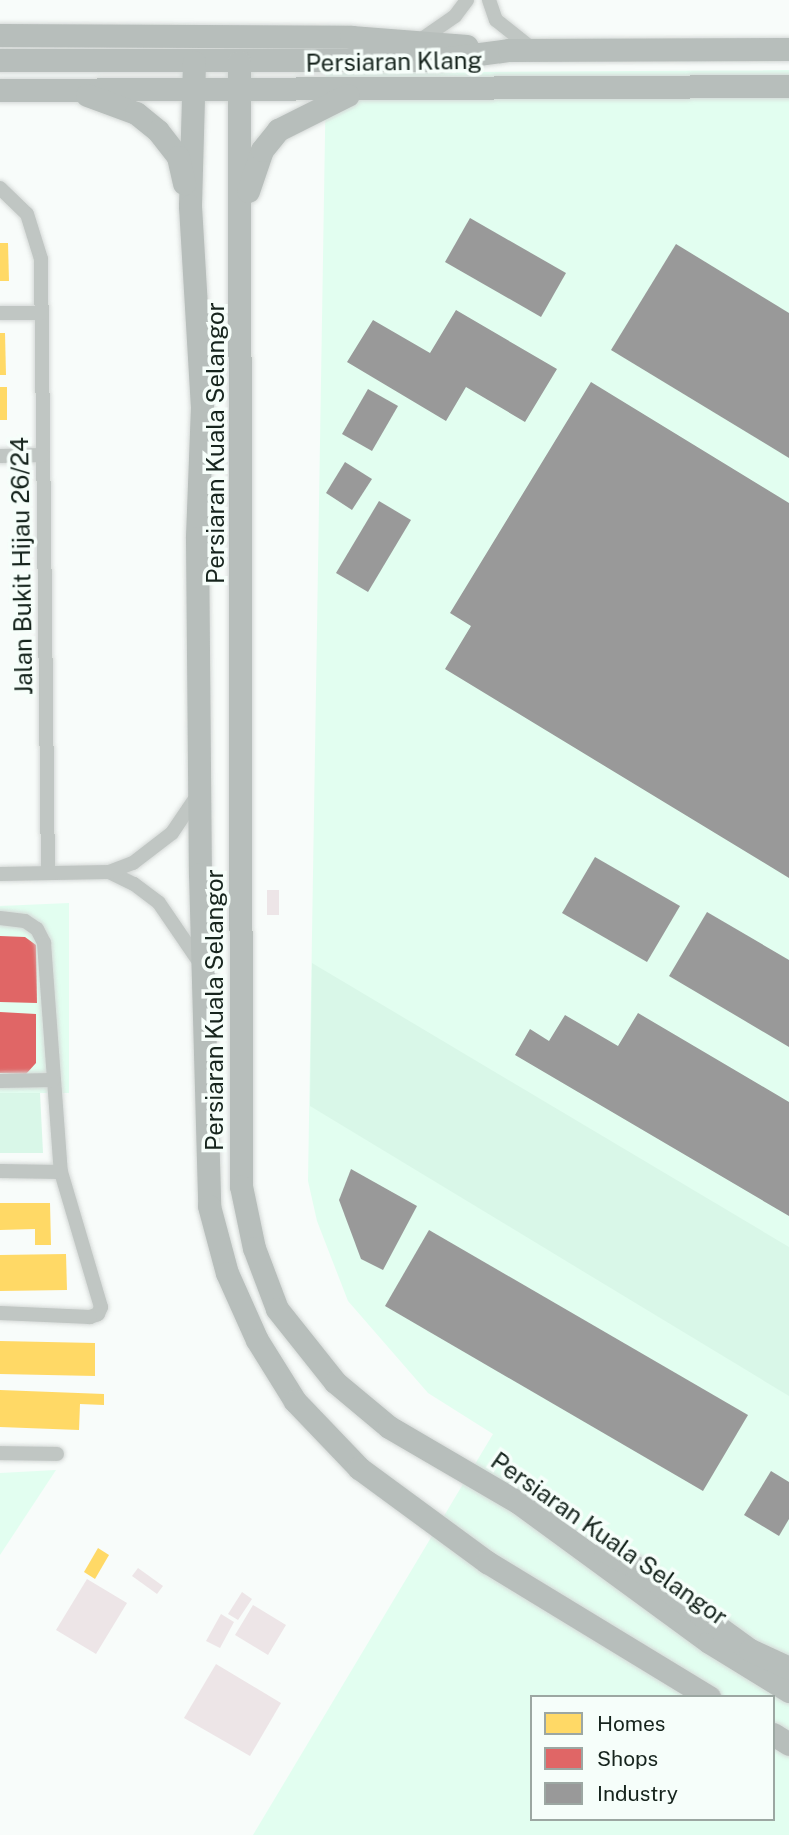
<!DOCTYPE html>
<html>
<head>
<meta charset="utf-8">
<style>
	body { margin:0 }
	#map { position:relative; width:789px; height:1835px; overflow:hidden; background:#f8fcfa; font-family:"Public Sans",sans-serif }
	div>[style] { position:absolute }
	.built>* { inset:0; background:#e2fef0 }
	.green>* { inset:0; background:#d9f7e8 }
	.homes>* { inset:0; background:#ffd966 }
	.shops>* { inset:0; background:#e06666 }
	.industry>* { inset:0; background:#999 }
	.building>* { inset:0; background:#ede5e7 }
	.roads { filter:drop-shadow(0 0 2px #d5d9d7) drop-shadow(0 0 2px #d5d9d7) }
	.street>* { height:14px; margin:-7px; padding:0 7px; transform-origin:7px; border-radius:7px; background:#c0c6c3 }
	.primary>* { height:23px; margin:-11.5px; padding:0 11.5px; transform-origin:11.5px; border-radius:11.5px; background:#b7bebb }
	span { translate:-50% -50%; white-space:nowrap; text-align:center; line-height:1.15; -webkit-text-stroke:7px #f6fefa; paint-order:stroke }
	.street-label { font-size:24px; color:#16241d }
	.legend { position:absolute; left:530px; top:1695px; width:245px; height:126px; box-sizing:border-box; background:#f6fefa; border:2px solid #9ca7a2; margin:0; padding:9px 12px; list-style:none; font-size:21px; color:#16241d }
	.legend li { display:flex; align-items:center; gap:14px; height:35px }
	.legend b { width:35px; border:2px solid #9ca7a2 }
</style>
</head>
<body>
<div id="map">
	<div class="built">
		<div style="clip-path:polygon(evenodd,789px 70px,789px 1835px,253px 1835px,493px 1434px,428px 1393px,348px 1301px,317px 1221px,308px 1181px,326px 73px,789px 70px,532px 1697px,773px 1697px,773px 1819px,532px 1819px,532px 1697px)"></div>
		<div style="clip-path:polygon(69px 903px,69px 1093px,0 1093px,0 906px)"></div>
		<div style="clip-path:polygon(56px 1470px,0 1555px,0 1473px)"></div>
	</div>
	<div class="green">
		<div style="clip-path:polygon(312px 963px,789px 1247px,789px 1396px,310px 1106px)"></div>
		<div style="clip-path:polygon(0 1093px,40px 1093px,43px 1153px,0 1153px)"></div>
	</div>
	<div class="homes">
		<div style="clip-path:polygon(0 243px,8px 243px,9px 281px,0 281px)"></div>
		<div style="clip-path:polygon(0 333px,5px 333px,6px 375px,0 375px)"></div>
		<div style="clip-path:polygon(0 387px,7px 387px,7px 420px,0 420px)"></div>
		<div style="clip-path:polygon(0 1203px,50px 1203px,51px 1245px,35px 1245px,35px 1229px,0 1230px)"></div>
		<div style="clip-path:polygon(66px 1254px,67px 1290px,0 1291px,0 1255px)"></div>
		<div style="clip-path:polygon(0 1341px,95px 1343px,95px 1376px,0 1374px)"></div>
		<div style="clip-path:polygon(0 1390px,104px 1394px,104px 1405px,80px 1404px,79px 1430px,0 1427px)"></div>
		<div style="clip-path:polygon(98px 1548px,109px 1555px,95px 1579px,84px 1572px)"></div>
	</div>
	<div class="shops">
		<div style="clip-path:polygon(0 936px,25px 937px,36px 945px,37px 1003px,0 1002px)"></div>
		<div style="clip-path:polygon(0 1012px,36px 1014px,36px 1063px,26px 1074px,0 1073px)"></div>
	</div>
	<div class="industry">
		<div style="clip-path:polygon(470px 218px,566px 273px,541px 317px,445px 262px)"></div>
		<div style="clip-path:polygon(676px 244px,789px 313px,789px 458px,611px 350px)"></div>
		<div style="clip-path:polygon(456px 310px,557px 369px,525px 422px,466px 387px,446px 421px,347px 362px,373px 320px,430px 353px)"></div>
		<div style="clip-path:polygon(591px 382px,789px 503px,789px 878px,445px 669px,471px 626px,450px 613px)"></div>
		<div style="clip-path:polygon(368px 389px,398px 406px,372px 451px,342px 434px)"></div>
		<div style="clip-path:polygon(345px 462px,372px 479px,352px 510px,326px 493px)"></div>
		<div style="clip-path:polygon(379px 501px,411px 520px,368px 592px,336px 573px)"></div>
		<div style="clip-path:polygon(595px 857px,680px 906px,647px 962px,562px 913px)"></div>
		<div style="clip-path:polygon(707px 912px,789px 960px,789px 1047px,669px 976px)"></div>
		<div style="clip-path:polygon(638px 1013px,789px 1102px,789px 1216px,515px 1055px,530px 1029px,549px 1041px,565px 1015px,618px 1046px)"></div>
		<div style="clip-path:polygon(351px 1169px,417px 1206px,383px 1270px,361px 1259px,339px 1200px)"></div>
		<div style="clip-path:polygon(429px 1230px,748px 1415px,703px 1491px,385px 1306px)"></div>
		<div style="clip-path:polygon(771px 1471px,789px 1482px,789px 1519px,779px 1536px,744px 1515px)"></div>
	</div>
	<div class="building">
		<div style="clip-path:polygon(267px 890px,279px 890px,279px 915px,267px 915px)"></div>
		<div style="clip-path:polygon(138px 1568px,163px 1586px,157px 1594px,132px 1576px)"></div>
		<div style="clip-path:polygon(87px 1579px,127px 1603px,96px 1654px,56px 1630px)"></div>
		<div style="clip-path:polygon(242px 1592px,252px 1599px,238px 1620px,228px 1614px)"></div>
		<div style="clip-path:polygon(253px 1605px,286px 1625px,268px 1655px,235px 1635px)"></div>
		<div style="clip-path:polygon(221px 1614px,234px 1622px,220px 1648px,206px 1641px)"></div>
		<div style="clip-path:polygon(216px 1664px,281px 1703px,250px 1756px,184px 1718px)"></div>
	</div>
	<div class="roads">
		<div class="street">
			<div style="left:489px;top:0;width:21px;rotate:71deg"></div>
			<div style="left:496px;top:20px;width:43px;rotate:38.5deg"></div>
			<div style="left:419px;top:41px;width:44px;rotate:-34.8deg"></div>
			<div style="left:455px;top:16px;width:20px;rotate:-53deg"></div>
			<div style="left:0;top:188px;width:37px;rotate:44deg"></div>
			<div style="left:27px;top:214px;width:47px;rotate:72.7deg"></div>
			<div style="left:41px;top:259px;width:614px;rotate:89.35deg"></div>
			<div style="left:0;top:313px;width:42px"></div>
			<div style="left:0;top:456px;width:43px;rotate:-1.3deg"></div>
			<div style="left:109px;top:872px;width:28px;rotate:26deg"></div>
			<div style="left:134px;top:884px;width:31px;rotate:37deg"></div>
			<div style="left:159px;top:903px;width:73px;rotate:55.7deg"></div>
			<div style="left:0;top:874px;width:109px;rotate:-1.1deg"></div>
			<div style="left:109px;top:872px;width:26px;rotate:-21deg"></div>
			<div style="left:133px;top:863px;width:49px;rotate:-37.6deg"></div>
			<div style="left:172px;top:833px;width:45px;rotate:-56deg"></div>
			<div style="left:0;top:918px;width:25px;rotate:7deg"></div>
			<div style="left:25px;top:921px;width:14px;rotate:34deg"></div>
			<div style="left:37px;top:929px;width:16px;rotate:63deg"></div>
			<div style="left:44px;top:943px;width:230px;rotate:85.8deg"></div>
			<div style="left:61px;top:1172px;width:141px;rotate:73.5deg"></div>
			<div style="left:101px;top:1307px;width:8px;rotate:113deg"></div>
			<div style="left:98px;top:1314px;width:9px;rotate:159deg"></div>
			<div style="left:90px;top:1317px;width:90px;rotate:-177.5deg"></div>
			<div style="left:0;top:1081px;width:53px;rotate:-1.1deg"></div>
			<div style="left:0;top:1171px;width:61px;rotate:0.9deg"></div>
			<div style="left:0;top:1453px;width:57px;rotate:1deg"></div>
		</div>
		<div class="primary">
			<div style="left:0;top:35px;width:351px;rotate:0.3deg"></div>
			<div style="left:351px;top:37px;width:116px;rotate:4.4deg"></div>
			<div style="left:0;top:60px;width:434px"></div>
			<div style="left:434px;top:60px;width:76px;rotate:-7.6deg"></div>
			<div style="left:509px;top:50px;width:280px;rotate:-0.2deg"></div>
			<div style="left:194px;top:62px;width:144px;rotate:91.6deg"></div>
			<div style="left:190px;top:206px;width:200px;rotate:86.6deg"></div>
			<div style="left:202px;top:406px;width:132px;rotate:92.2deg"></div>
			<div style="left:197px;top:538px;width:336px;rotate:89.5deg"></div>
			<div style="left:200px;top:874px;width:332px;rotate:88.4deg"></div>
			<div style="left:209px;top:1206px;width:69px;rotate:75deg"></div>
			<div style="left:227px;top:1273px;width:73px;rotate:65.9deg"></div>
			<div style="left:257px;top:1340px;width:72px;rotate:58.1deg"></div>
			<div style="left:295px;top:1401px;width:93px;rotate:46.3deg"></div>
			<div style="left:359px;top:1468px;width:159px;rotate:36.3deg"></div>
			<div style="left:487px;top:1562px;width:260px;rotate:31.3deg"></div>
			<div style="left:239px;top:62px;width:1124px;rotate:89.9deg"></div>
			<div style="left:241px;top:1186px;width:63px;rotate:78.2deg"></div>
			<div style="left:254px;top:1248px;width:65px;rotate:69.3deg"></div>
			<div style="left:277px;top:1309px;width:93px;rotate:51.5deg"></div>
			<div style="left:335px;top:1382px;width:70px;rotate:39.8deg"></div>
			<div style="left:389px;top:1427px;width:151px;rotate:30.3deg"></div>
			<div style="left:519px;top:1503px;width:235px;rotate:36.2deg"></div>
			<div style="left:709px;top:1642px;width:94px;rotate:31.5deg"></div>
			<div style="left:0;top:90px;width:789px;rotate:-0.29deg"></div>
			<div style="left:87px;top:95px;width:52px;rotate:20.2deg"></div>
			<div style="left:136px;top:113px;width:28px;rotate:39deg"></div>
			<div style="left:158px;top:131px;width:33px;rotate:52deg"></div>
			<div style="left:178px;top:157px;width:27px;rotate:77deg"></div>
			<div style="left:248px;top:191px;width:43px;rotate:-71.1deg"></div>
			<div style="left:262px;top:150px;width:26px;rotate:-51deg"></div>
			<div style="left:278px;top:130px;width:78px;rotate:-26.6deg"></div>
			<div style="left:605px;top:1551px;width:36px;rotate:28deg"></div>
			<div style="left:637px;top:1568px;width:140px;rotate:36deg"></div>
			<div style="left:750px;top:1650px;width:43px;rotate:24.8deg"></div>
			<div style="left:773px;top:1734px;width:19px;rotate:32deg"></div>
		</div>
	</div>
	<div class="street-label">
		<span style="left:394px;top:62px;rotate:-1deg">Persiaran Klang</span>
		<span style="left:216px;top:443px;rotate:-90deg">Persiaran Kuala Selangor</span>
		<span style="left:22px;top:566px;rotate:-91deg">Jalan Bukit Hijau 26/24</span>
		<span style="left:215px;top:1010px;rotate:-90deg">Persiaran Kuala Selangor</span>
		<span style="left:609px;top:1539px;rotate:35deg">Persiaran Kuala Selangor</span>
	</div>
	<ul class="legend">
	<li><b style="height:19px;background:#ffd966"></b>Homes</li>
	<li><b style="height:19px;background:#e06666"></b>Shops</li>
	<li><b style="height:19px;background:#999"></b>Industry</li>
	</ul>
</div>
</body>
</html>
